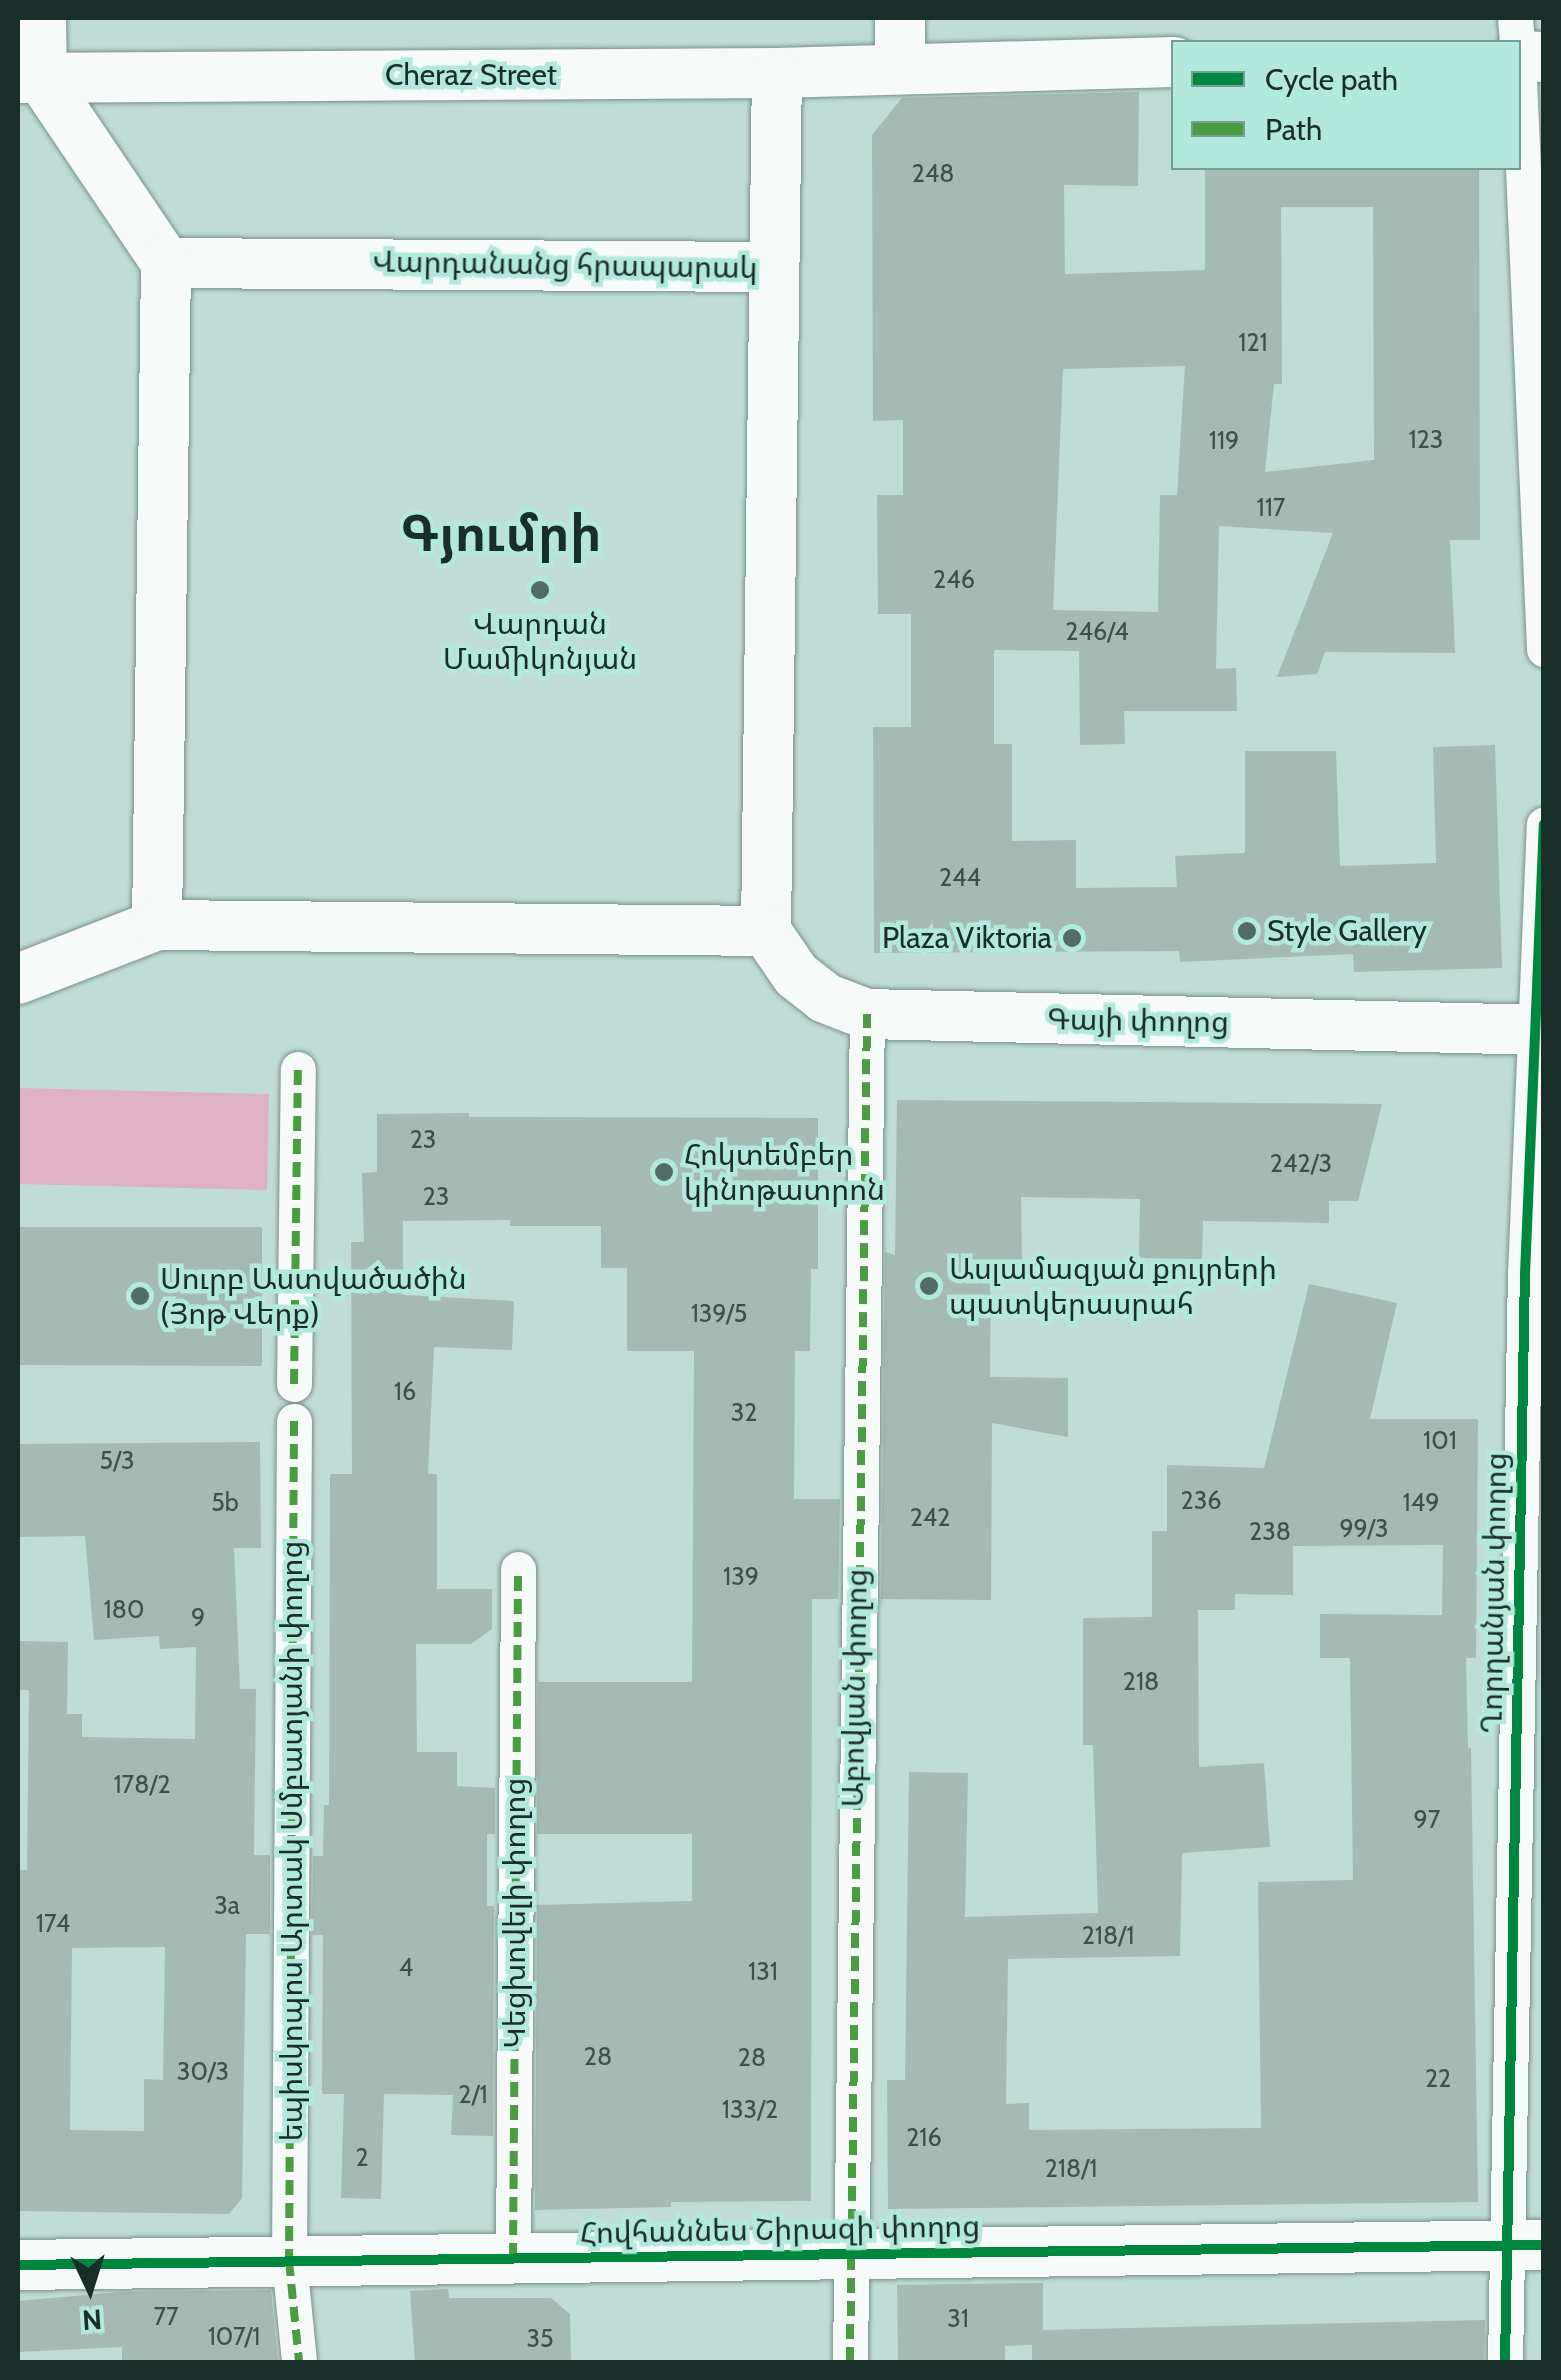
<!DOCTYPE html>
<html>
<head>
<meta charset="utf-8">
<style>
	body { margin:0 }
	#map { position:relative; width:1561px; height:2380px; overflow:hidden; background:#c0dcd6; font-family:Cabin,"Noto Sans Armenian",sans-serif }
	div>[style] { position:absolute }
	.green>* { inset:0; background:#deb2c2 }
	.building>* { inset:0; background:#a5bab2 }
	.roads { filter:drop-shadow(0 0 2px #79908b) drop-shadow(0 0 2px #79908b) }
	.street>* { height:35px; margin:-17.5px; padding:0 17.5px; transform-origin:17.5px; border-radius:17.5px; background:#f6faf9 }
	.secondary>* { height:50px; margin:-25px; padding:0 25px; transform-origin:25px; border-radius:25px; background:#f6faf9 }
	.quiet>* { height:8px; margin-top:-4px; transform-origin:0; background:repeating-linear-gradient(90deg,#4b9d41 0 15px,transparent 0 23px) }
	.cycleway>* { height:10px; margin:-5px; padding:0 5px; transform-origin:5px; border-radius:5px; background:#00873e }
	.dots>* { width:28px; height:28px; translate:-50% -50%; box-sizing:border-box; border:5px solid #b3e9dd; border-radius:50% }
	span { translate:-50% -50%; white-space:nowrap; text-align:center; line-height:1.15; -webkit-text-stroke:9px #b3e9dd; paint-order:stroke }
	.number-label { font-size:25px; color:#3c514b }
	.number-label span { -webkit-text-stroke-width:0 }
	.street-label { font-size:30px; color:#192e29 }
	.poi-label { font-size:30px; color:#192e29 }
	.left { translate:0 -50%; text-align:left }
	.right { translate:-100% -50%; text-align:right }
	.town-label { font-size:50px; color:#192e29; font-weight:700 }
	.frame { position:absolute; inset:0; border:20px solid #192e29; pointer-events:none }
	.legend { position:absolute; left:1171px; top:40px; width:350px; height:130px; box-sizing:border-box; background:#b3e9dd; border:2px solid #759e95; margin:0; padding:12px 18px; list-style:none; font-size:30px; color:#192e29 }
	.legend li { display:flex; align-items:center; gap:20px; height:50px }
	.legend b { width:50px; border:2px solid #759e95 }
	.north { position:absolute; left:40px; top:2240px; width:100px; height:100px; -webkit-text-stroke:8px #b3e9dd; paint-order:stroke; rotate:176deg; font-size:28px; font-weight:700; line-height:40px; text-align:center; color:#192e29 }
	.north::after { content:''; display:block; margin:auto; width:35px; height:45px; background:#192e29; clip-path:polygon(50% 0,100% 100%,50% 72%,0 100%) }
</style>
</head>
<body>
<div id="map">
	<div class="green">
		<div style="clip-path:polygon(18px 1088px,269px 1094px,267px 1190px,18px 1184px)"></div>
	</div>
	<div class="building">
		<div style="clip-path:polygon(evenodd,1139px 92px,1138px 186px,1064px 185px,1065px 274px,1205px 270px,1205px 168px,1479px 168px,1480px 540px,1450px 540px,1455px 653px,1325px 652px,1317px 674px,1277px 677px,1333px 533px,1219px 526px,1216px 669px,1236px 668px,1237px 711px,1124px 711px,1125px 744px,1080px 745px,1079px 651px,994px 650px,994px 744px,1012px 744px,1012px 841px,1076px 840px,1076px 888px,1177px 887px,1175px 856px,1245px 853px,1245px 751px,1336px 751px,1340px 866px,1436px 863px,1433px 747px,1495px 745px,1502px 968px,1354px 972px,1353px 954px,1180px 962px,1179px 951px,874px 953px,873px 727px,911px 727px,911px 614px,878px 614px,877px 495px,903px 495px,903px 420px,873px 421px,872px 135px,902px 98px,1139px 92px,1281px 207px,1373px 207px,1374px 460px,1265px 472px,1274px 384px,1282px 384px,1281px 207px,1139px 92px,1185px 366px,1177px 495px,1160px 495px,1158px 612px,1053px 610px,1063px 369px,1185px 366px)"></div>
		<div style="clip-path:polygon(897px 1100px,1382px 1104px,1358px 1201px,1329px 1201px,1329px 1223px,1203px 1221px,1202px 1259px,1139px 1258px,1140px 1199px,1021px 1197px,1022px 1273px,991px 1266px,990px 1377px,1068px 1378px,1068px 1437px,992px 1423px,991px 1600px,881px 1599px,885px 1252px,895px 1255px)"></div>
		<div style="clip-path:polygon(469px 1113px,469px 1117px,818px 1118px,818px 1269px,811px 1269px,810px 1351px,795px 1351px,794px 1499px,840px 1499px,838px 1599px,812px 1599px,811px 2201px,671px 2202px,671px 2207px,535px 2210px,537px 1905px,692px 1901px,692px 1834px,537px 1834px,538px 1682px,692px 1682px,694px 1351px,627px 1351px,627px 1268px,601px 1268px,601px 1226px,510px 1226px,510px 1220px,403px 1221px,403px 1295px,514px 1301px,512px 1350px,434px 1347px,428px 1474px,437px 1474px,437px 1589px,492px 1589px,492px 1629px,471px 1644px,416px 1644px,417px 1752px,457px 1752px,457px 1786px,495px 1788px,495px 1834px,487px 1834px,487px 1906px,494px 1906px,493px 2136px,451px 2135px,453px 2095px,384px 2094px,381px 2199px,341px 2198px,344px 2094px,322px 2094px,323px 1935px,312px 1935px,313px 1856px,323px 1856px,324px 1805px,329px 1805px,330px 1474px,352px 1474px,351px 1242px,364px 1242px,362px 1173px,377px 1172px,377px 1114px)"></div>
		<div style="clip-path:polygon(19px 1227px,262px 1227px,262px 1366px,19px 1365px)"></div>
		<div style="clip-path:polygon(evenodd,1309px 1284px,1397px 1303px,1370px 1419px,1478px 1419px,1476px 1658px,1466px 1658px,1468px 1748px,1471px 1748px,1478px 2202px,888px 2209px,887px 2080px,905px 2080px,909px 1772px,968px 1773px,965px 1917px,1098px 1913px,1093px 1745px,1083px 1745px,1083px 1618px,1152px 1617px,1152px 1531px,1167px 1531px,1167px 1465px,1264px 1468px,1309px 1284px,1443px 1545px,1442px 1615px,1320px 1614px,1320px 1658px,1350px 1658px,1353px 1880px,1258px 1882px,1261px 2128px,1029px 2130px,1029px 2103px,1006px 2104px,1008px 1959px,1180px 1956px,1182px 1853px,1270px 1847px,1264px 1763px,1199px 1767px,1198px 1610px,1235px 1610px,1235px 1594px,1293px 1595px,1293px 1546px,1443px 1545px)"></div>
		<div style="clip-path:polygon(evenodd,260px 1442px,261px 1548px,234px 1548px,240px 1689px,256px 1689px,254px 1855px,270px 1855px,270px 1934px,246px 1934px,242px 2198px,229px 2214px,18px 2211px,18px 1870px,27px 1870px,29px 1690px,18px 1690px,18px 1641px,68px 1642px,67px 1714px,82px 1714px,82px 1737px,195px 1739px,196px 1647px,160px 1649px,159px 1636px,94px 1640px,85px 1536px,18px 1537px,18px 1444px,260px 1442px,165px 1947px,163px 2080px,144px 2079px,144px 2131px,70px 2130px,72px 1948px,165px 1947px)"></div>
		<div style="clip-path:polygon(1043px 2283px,1043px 2330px,1485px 2320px,1484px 2362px,1032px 2362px,1032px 2345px,1005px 2346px,1005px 2362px,898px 2362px,897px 2285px)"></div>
		<div style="clip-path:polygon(448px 2289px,449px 2298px,551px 2298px,570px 2314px,571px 2362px,415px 2362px,410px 2291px)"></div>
		<div style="clip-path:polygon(271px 2290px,278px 2362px,122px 2361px,122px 2347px,18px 2352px,18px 2301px,119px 2292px)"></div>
	</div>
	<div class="roads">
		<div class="street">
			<div style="left:1515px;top:18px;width:24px;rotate:85deg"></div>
			<div style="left:1518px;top:55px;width:595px;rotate:87.49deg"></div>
			<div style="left:294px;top:1384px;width:315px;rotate:-89.3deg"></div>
			<div style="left:294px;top:1421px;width:840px;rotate:90.34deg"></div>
			<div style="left:289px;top:2261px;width:101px;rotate:84.3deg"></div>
			<div style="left:513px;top:2258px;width:689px;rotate:-89.58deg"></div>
			<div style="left:850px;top:2362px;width:1348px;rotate:-89.28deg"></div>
			<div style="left:1505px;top:2362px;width:1088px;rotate:-88.95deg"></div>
			<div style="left:1525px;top:1274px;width:450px;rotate:-87.6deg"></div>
		</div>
		<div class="secondary">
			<div style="left:41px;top:18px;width:61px;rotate:89.1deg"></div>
			<div style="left:900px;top:18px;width:49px;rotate:90deg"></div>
			<div style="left:1518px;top:56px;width:26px;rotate:2deg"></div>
			<div style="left:18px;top:78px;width:759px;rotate:-0.38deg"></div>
			<div style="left:777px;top:73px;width:397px;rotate:-1.6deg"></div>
			<div style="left:42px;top:79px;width:222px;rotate:56deg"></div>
			<div style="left:166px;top:263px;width:606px;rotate:0.38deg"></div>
			<div style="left:157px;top:925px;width:662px;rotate:-89.22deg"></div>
			<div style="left:766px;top:931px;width:858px;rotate:-89.27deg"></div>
			<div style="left:766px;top:931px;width:53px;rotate:55.7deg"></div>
			<div style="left:796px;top:975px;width:37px;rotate:38deg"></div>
			<div style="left:825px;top:998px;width:45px;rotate:20.9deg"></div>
			<div style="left:867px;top:1014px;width:677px;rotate:1.35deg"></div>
			<div style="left:18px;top:979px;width:149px;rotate:-21.2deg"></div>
			<div style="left:157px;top:925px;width:609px;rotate:0.56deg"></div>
			<div style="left:18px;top:2265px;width:1526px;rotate:-0.75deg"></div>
		</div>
	</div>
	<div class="quiet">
		<div style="left:294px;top:1384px;width:315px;rotate:-89.3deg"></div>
		<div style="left:294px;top:1421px;width:840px;rotate:90.34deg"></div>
		<div style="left:289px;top:2261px;width:101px;rotate:84.3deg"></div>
		<div style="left:513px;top:2258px;width:689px;rotate:-89.58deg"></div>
		<div style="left:850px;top:2362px;width:1348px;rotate:-89.28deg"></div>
	</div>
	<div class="cycleway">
		<div style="left:18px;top:2265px;width:1526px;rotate:-0.75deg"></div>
		<div style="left:1505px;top:2362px;width:1088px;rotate:-88.95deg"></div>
		<div style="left:1525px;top:1274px;width:450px;rotate:-87.6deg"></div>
	</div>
	<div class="dots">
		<div style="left:540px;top:590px;background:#536b66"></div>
		<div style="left:1247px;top:931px;background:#536b66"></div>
		<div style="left:1072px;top:938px;background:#536b66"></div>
		<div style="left:664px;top:1172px;background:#536b66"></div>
		<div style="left:929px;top:1286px;background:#536b66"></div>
		<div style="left:140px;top:1296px;background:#536b66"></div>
	</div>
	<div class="number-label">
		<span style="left:933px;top:173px">248</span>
		<span style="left:1253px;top:342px">121</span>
		<span style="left:1426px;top:439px">123</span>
		<span style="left:1224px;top:440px">119</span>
		<span style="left:1271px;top:507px">117</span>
		<span style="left:954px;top:579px">246</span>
		<span style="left:1097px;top:631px">246/4</span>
		<span style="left:960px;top:877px">244</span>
		<span style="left:423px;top:1139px">23</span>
		<span style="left:1301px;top:1163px">242/3</span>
		<span style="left:436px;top:1196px">23</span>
		<span style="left:719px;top:1313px">139/5</span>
		<span style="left:405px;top:1391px">16</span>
		<span style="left:744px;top:1412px">32</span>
		<span style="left:1440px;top:1440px">101</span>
		<span style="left:117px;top:1460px">5/3</span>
		<span style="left:1201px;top:1500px">236</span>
		<span style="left:225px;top:1502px">5b</span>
		<span style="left:1421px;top:1502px">149</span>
		<span style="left:930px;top:1517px">242</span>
		<span style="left:1364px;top:1528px">99/3</span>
		<span style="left:1270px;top:1531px">238</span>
		<span style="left:741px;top:1576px">139</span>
		<span style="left:124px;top:1609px">180</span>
		<span style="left:198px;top:1617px">9</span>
		<span style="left:1141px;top:1681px">218</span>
		<span style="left:142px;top:1784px">178/2</span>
		<span style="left:1427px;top:1819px">97</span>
		<span style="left:227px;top:1905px">3a</span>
		<span style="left:53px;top:1923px">174</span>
		<span style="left:1108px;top:1935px">218/1</span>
		<span style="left:406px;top:1967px">4</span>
		<span style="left:763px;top:1971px">131</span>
		<span style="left:598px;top:2056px">28</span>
		<span style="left:752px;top:2057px">28</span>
		<span style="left:203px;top:2071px">30/3</span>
		<span style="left:1438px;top:2078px">22</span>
		<span style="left:473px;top:2094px">2/1</span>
		<span style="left:750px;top:2109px">133/2</span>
		<span style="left:924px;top:2137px">216</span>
		<span style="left:362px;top:2157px">2</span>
		<span style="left:1071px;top:2168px">218/1</span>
		<span style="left:166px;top:2316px">77</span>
		<span style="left:958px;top:2318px">31</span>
		<span style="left:234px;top:2336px">107/1</span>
		<span style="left:540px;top:2338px">35</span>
	</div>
	<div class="street-label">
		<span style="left:471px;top:75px">Cheraz Street</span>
		<span style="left:565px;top:265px;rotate:1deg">Վարդանանց հրապարակ</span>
		<span style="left:1138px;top:1021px;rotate:1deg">Գայի փողոց</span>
		<span style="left:1494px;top:1593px;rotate:-89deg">Ղորղանյան փողոց</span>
		<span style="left:855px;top:1688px;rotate:-89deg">Աբովյան փողոց</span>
		<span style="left:292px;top:1841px;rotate:-90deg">եպիսկոպոս Արտակ Սմբատյանի փողոց</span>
		<span style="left:515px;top:1913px;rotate:-90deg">Կեցխովելի փողոց</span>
		<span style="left:780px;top:2230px;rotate:-1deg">Հովհաննես Շիրազի փողոց</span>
	</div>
	<div class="poi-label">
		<span style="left:540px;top:641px">Վարդան<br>Մամիկոնյան</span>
		<span class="left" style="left:1267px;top:931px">Style Gallery</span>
		<span class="right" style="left:1052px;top:938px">Plaza Viktoria</span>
		<span class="left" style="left:684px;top:1172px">Հոկտեմբեր<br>կինոթատրոն</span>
		<span class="left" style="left:949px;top:1286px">Ասլամազյան քույրերի<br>պատկերասրահ</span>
		<span class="left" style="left:160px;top:1296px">Սուրբ Աստվածածին<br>(Յոթ Վերք)</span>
	</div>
	<div class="town-label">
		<span style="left:501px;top:534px">Գյումրի</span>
	</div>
	<div class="frame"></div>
	<ul class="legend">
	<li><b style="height:12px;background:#00873e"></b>Cycle path</li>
	<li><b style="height:12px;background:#4b9d41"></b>Path</li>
	</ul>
	<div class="north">N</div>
</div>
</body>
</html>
